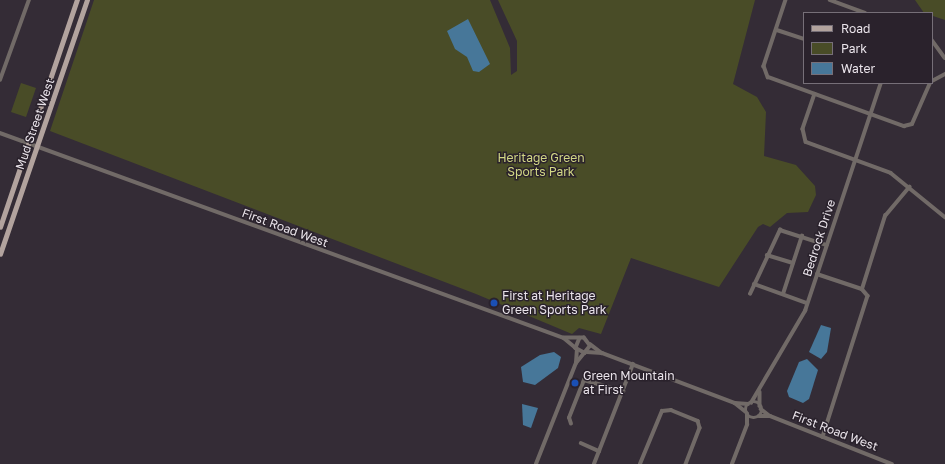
<!DOCTYPE html>
<html>
<head>
<meta charset="utf-8">
<style>
	body { margin:0 }
	#map { position:relative; width:945px; height:464px; overflow:hidden; background:#342c36; font-family:"Golos Text",sans-serif }
	div>[style] { position:absolute }
	.green>* { inset:0; background:#494c27 }
	.water>* { inset:0; background:#477799 }
	.minor>* { height:3.5px; margin:-1.75px; padding:0 1.75px; transform-origin:1.75px; border-radius:1.75px; background:#716a67 }
	.minor>.ring { margin:-1.75px; padding:0; box-sizing:content-box; background:none; border:3.5px solid #716a67; border-radius:50% }
	.major>* { height:4.5px; margin:-2.25px; padding:0 2.25px; transform-origin:2.25px; border-radius:2.25px; background:#b2a39e }
	.dots>* { width:11px; height:11px; translate:-50% -50%; box-sizing:border-box; border:2px solid #2a222c; border-radius:50% }
	span { translate:-50% -50%; white-space:nowrap; text-align:center; line-height:1.15; -webkit-text-stroke:3px #2a222c; paint-order:stroke }
	.street-label { font-size:12px; color:#e9e3ea }
	.park-label { font-size:12px; color:#d2d785 }
	.poi-label { font-size:12px; color:#e9e3ea }
	.left { translate:0 -50%; text-align:left }
	.legend { position:absolute; left:803px; top:12px; width:130px; height:72px; box-sizing:border-box; background:#2a222c; border:1px solid #766f78; margin:0; padding:5px 7px; list-style:none; font-size:12px; color:#e9e3ea }
	.legend li { display:flex; align-items:center; gap:8px; height:20px }
	.legend b { width:20px; border:1px solid #766f78 }
</style>
</head>
<body>
<div id="map">
	<div class="green">
		<div style="clip-path:polygon(94px 0,490px 0,510px 48px,511px 75px,517px 71px,517px 41px,498px 0,755px 0,733px 84px,757px 97px,766px 112px,764px 156px,796px 165px,815px 186px,816px 195px,808px 212px,787px 213px,770px 227px,763px 224px,758px 227px,719px 287px,631px 258px,601px 334px,579px 328px,572px 334px,476px 294px,50px 131px)"></div>
		<div style="clip-path:polygon(915px 0,945px 0,945px 20px,924px 13px)"></div>
		<div style="clip-path:polygon(21px 83px,36px 88px,26px 117px,11px 112px)"></div>
	</div>
	<div class="water">
		<div style="clip-path:polygon(468px 19px,490px 64px,479px 72px,473px 71px,467px 57px,455px 49px,447px 31px)"></div>
		<div style="clip-path:polygon(821px 325px,831px 328px,827px 352px,821px 359px,809px 352px)"></div>
		<div style="clip-path:polygon(554px 352px,561px 357px,558px 368px,535px 385px,523px 382px,521px 367px,540px 355px)"></div>
		<div style="clip-path:polygon(807px 359px,818px 370px,809px 399px,803px 403px,789px 397px,787px 391px,799px 362px)"></div>
		<div style="clip-path:polygon(522px 404px,538px 408px,531px 428px,523px 425px)"></div>
	</div>
	<div class="minor">
		<div style="left:786px;top:0;width:70px;rotate:108.4deg"></div>
		<div style="left:764px;top:66px;width:12px;rotate:70deg"></div>
		<div style="left:768px;top:77px;width:145px;rotate:19.8deg"></div>
		<div style="left:904px;top:126px;width:8px;rotate:-14deg"></div>
		<div style="left:912px;top:124px;width:45px;rotate:-66.3deg"></div>
		<div style="left:830px;top:0;width:37px;rotate:20deg"></div>
		<div style="left:777px;top:30px;width:28px;rotate:18deg"></div>
		<div style="left:932px;top:40px;width:22px;rotate:54deg"></div>
		<div style="left:0;top:80px;width:85px;rotate:-70.1deg"></div>
		<div style="left:932px;top:81px;width:15px;rotate:-28deg"></div>
		<div style="left:815px;top:94px;width:37px;rotate:109deg"></div>
		<div style="left:803px;top:129px;width:13px;rotate:77deg"></div>
		<div style="left:806px;top:142px;width:90px;rotate:20deg"></div>
		<div style="left:891px;top:173px;width:70px;rotate:39.2deg"></div>
		<div style="left:0;top:133px;width:600px;rotate:19.97deg"></div>
		<div style="left:564px;top:338px;width:16px;rotate:40deg"></div>
		<div style="left:767px;top:255px;width:27px;rotate:17deg"></div>
		<div style="left:817px;top:274px;width:47px;rotate:18.4deg"></div>
		<div style="left:862px;top:289px;width:9px;rotate:49deg"></div>
		<div style="left:868px;top:296px;width:148px;rotate:107.7deg"></div>
		<div style="left:754px;top:284px;width:56px;rotate:19.7deg"></div>
		<div style="left:862px;top:289px;width:77px;rotate:-72.5deg"></div>
		<div style="left:885px;top:216px;width:38px;rotate:-50deg"></div>
		<div style="left:750px;top:294px;width:71px;rotate:-64.9deg"></div>
		<div style="left:780px;top:230px;width:49px;rotate:17.7deg"></div>
		<div style="left:783px;top:294px;width:61px;rotate:-71.9deg"></div>
		<div style="left:580px;top:338px;width:11px;rotate:112deg"></div>
		<div style="left:576px;top:348px;width:10px;rotate:29deg"></div>
		<div style="left:590px;top:344px;width:15px;rotate:37deg"></div>
		<div style="left:587px;top:352px;width:15px;rotate:4deg"></div>
		<div style="left:602px;top:353px;width:142px;rotate:20.6deg"></div>
		<div style="left:735px;top:403px;width:14px;rotate:39deg"></div>
		<div style="left:576px;top:363px;width:13px;rotate:-86deg"></div>
		<div style="left:760px;top:392px;width:14px;rotate:90deg"></div>
		<div class="ring" style="left:746px;top:402px;width:12.5px;height:12.5px"></div>
		<div style="left:735px;top:403px;width:13px;rotate:4deg"></div>
		<div style="left:751px;top:403px;width:107px;rotate:-59.6deg"></div>
		<div style="left:805px;top:311px;width:240px;rotate:-71.6deg"></div>
		<div style="left:761px;top:409px;width:11px;rotate:38deg"></div>
		<div style="left:770px;top:416px;width:131px;rotate:21.5deg"></div>
		<div style="left:759px;top:416px;width:11px"></div>
		<div style="left:571px;top:424px;width:6px;rotate:-108deg"></div>
		<div style="left:569px;top:418px;width:41px;rotate:-68.5deg"></div>
		<div style="left:584px;top:380px;width:41px;rotate:15.8deg"></div>
		<div style="left:581px;top:443px;width:20px;rotate:24deg"></div>
		<div style="left:536px;top:464px;width:109px;rotate:-68.4deg"></div>
		<div style="left:576px;top:363px;width:22px;rotate:-51deg"></div>
		<div style="left:590px;top:346px;width:10px;rotate:-127deg"></div>
		<div style="left:584px;top:338px;width:20px;rotate:180deg"></div>
		<div style="left:594px;top:464px;width:107px;rotate:-68.7deg"></div>
		<div style="left:640px;top:464px;width:57px;rotate:-67.5deg"></div>
		<div style="left:662px;top:411px;width:9px;rotate:-6deg"></div>
		<div style="left:671px;top:410px;width:29px;rotate:22deg"></div>
		<div style="left:698px;top:421px;width:7px;rotate:74deg"></div>
		<div style="left:700px;top:428px;width:39px;rotate:111deg"></div>
		<div style="left:732px;top:464px;width:42px;rotate:-69deg"></div>
		<div style="left:747px;top:425px;width:11px;rotate:-90deg"></div>
	</div>
	<div class="major">
		<div style="left:0;top:227px;width:240px;rotate:-71.3deg"></div>
		<div style="left:0;top:254px;width:268px;rotate:-71.1deg"></div>
	</div>
	<div class="dots">
		<div style="left:494px;top:303px;background:#1a4fb4"></div>
		<div style="left:575px;top:383px;background:#1a4fb4"></div>
	</div>
	<div class="street-label">
		<span style="left:35px;top:124px;rotate:-71deg">Mud Street West</span>
		<span style="left:285px;top:228px;rotate:20deg">First Road West</span>
		<span style="left:819px;top:238px;rotate:-72deg">Bedrock Drive</span>
		<span style="left:835px;top:431px;rotate:21deg">First Road West</span>
	</div>
	<div class="park-label">
		<span style="left:541px;top:165px">Heritage Green<br>Sports Park</span>
	</div>
	<div class="poi-label">
		<span class="left" style="left:502px;top:303px">First at Heritage<br>Green Sports Park</span>
		<span class="left" style="left:583px;top:383px">Green Mountain<br>at First</span>
	</div>
	<ul class="legend">
	<li><b style="height:5px;background:#b2a39e"></b>Road</li>
	<li><b style="height:11px;background:#494c27"></b>Park</li>
	<li><b style="height:11px;background:#477799"></b>Water</li>
	</ul>
</div>
</body>
</html>
